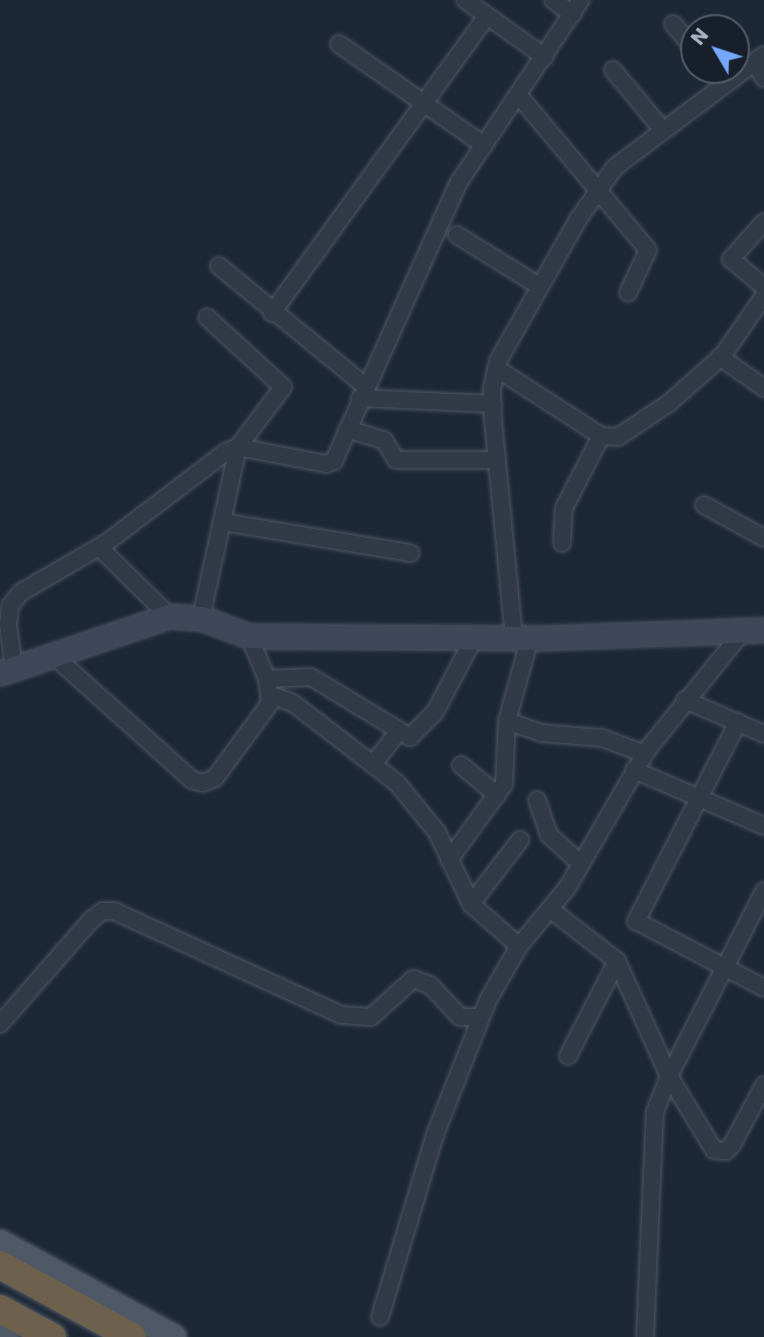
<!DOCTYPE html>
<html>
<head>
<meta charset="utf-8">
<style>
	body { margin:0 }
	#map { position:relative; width:764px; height:1337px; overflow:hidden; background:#1d2836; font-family:Poppins,sans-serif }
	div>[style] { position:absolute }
	.roads { filter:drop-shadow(0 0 2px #4e5765) drop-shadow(0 0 2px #4e5765) }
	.street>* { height:16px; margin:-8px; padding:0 8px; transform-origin:8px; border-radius:8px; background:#313a46 }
	.secondary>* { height:23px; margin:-11.5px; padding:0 11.5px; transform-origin:11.5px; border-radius:11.5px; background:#3f485a }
	.primary>* { height:24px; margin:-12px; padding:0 12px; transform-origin:12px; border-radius:12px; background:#4e5867 }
	.highway>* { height:28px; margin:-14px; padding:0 14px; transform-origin:14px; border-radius:14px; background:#6d614d }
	span { translate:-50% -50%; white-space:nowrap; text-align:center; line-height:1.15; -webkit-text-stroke:5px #171f2b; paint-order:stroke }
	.north { position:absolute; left:680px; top:14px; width:70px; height:70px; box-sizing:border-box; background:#171f2b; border:2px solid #525b68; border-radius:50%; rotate:309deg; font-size:19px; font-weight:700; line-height:28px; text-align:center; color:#aab4c4 }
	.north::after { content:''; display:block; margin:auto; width:24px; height:32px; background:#76a9fd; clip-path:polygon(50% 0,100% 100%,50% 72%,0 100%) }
</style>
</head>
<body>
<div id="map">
	<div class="roads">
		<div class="street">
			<div style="left:465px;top:0;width:98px;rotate:35.5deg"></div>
			<div style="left:553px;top:0;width:24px;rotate:36deg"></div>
			<div style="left:673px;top:24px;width:32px;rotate:49deg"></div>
			<div style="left:339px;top:44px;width:177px;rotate:34.9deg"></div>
			<div style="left:754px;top:62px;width:19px;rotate:58deg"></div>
			<div style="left:613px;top:70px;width:77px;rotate:50.3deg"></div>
			<div style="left:713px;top:70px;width:18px;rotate:49deg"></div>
			<div style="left:520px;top:97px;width:199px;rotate:50.1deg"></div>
			<div style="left:648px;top:250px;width:47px;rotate:114.9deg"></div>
			<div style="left:764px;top:222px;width:50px;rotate:131.7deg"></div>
			<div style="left:731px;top:259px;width:43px;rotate:40.3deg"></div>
			<div style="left:457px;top:235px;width:97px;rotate:31.9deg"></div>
			<div style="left:219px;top:266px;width:189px;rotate:39.4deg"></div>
			<div style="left:272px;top:313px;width:367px;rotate:-54.1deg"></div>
			<div style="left:720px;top:357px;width:54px;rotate:35.2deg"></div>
			<div style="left:496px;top:368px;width:125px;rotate:32.9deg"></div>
			<div style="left:601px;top:436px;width:17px;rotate:3deg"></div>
			<div style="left:618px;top:437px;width:61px;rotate:-33.7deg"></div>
			<div style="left:669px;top:403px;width:72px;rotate:-41.6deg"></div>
			<div style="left:723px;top:355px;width:72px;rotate:-55.2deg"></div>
			<div style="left:360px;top:398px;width:133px;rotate:2.6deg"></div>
			<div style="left:347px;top:429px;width:39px;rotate:17deg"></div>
			<div style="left:384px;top:440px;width:23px;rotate:59deg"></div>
			<div style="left:396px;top:460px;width:100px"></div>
			<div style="left:704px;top:505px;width:68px;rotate:28.8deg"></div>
			<div style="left:223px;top:522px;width:190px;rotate:9.4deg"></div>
			<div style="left:562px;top:543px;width:35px;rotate:-87deg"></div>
			<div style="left:564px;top:508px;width:81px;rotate:-62.8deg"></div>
			<div style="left:99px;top:547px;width:98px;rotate:44.6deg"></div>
			<div style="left:201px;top:618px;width:175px;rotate:-77.8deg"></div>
			<div style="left:238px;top:447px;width:75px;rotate:-53.1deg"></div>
			<div style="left:283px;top:387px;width:103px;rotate:-137.4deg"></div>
			<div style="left:514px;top:638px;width:219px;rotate:-95.5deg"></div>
			<div style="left:493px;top:420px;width:32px;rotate:-92deg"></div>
			<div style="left:492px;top:388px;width:28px;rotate:-77deg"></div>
			<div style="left:498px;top:361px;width:164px;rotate:-60.5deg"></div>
			<div style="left:579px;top:218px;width:62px;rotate:-54.8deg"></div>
			<div style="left:615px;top:167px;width:186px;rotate:-36.9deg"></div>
			<div style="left:530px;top:638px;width:86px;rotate:105.5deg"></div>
			<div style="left:507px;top:721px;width:36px;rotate:19deg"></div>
			<div style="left:541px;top:733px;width:61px;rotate:4.7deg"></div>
			<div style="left:602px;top:738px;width:46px;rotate:20.4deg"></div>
			<div style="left:54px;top:656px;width:186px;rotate:41.9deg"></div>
			<div style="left:192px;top:780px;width:11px;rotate:15deg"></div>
			<div style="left:203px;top:783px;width:13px;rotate:-23deg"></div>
			<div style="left:215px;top:778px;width:93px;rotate:-53.7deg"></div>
			<div style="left:270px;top:703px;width:24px;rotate:-97deg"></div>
			<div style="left:267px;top:679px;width:47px;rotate:-112.7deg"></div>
			<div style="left:14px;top:668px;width:43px;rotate:-97.9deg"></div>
			<div style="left:8px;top:625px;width:19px;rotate:-84deg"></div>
			<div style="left:10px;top:606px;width:16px;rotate:-52deg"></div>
			<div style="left:20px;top:593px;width:99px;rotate:-30.2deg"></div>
			<div style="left:106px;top:543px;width:151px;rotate:-37.2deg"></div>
			<div style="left:226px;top:452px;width:13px;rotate:-23deg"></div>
			<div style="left:238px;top:447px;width:90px;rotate:10.9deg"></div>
			<div style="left:326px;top:464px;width:9px;rotate:-21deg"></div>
			<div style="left:334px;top:461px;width:306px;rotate:-65.9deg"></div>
			<div style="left:459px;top:182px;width:219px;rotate:-56.2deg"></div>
			<div style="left:267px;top:679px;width:44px;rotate:-2.6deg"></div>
			<div style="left:311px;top:677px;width:116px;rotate:31.2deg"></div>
			<div style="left:410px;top:737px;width:35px;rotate:-45deg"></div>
			<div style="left:435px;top:712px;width:84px;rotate:-62.2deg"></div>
			<div style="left:271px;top:695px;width:23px;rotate:20deg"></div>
			<div style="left:293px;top:703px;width:131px;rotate:37.6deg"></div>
			<div style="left:397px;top:783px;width:63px;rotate:50.8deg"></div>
			<div style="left:437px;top:832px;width:80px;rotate:64.7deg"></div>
			<div style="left:471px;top:904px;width:64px;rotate:41.2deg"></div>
			<div style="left:685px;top:700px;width:86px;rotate:23.3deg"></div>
			<div style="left:738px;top:722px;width:224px;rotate:117.1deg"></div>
			<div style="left:636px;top:921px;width:144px;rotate:27.6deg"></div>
			<div style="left:373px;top:764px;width:42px;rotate:-51.8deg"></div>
			<div style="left:461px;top:765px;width:47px;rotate:39.8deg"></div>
			<div style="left:634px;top:770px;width:142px;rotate:23.3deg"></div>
			<div style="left:537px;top:800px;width:37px;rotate:71deg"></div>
			<div style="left:549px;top:835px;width:43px;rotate:42.2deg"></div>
			<div style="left:449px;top:860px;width:94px;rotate:-54.1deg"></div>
			<div style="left:504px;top:784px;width:63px;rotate:-87.3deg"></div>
			<div style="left:471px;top:904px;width:81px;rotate:-52.6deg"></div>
			<div style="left:550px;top:909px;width:85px;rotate:37.8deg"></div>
			<div style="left:617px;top:961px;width:126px;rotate:65.7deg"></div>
			<div style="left:669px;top:1076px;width:87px;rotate:58.7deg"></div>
			<div style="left:714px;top:1150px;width:12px;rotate:5deg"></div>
			<div style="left:726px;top:1151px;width:8px;rotate:-45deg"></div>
			<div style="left:732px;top:1145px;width:68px;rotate:-61.9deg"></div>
			<div style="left:0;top:1024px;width:138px;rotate:-48.8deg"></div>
			<div style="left:91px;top:920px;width:15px;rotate:-37deg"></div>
			<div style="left:103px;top:911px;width:11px"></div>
			<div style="left:114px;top:911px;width:250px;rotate:24.6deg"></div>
			<div style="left:341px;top:1015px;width:30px;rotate:4deg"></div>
			<div style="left:371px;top:1017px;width:57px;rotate:-42.1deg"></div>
			<div style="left:413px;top:979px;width:18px;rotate:19deg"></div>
			<div style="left:430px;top:985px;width:44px;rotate:46.8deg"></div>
			<div style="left:460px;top:1017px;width:20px"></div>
			<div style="left:568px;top:1056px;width:107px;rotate:-62.7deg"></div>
			<div style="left:380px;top:1317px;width:193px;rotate:-73.2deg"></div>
			<div style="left:436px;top:1132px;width:142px;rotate:-68.5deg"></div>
			<div style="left:488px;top:1000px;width:62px;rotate:-60.1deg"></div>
			<div style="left:519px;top:946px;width:75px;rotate:-50.4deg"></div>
			<div style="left:567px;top:888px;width:160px;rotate:-59.9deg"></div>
			<div style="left:647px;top:750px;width:153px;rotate:-51.1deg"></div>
			<div style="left:645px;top:1337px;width:225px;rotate:-87.5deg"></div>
			<div style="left:655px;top:1112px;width:39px;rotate:-69deg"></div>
			<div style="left:669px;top:1076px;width:208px;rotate:-62.8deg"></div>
		</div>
		<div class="secondary">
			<div style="left:0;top:673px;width:178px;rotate:-18.6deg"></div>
			<div style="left:169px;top:616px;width:32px;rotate:4deg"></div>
			<div style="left:201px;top:618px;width:51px;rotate:20.6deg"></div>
			<div style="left:249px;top:636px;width:292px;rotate:0.4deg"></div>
			<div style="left:541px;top:638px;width:223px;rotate:-2.1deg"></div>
		</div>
		<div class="primary">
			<div style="left:0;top:1242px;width:198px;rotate:28.6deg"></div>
			<div style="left:0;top:1334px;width:6px;rotate:31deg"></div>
		</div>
		<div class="highway">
			<div style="left:0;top:1265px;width:150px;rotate:28.6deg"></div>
			<div style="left:0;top:1309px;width:59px;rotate:28.3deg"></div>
		</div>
	</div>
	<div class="north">N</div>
</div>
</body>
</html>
